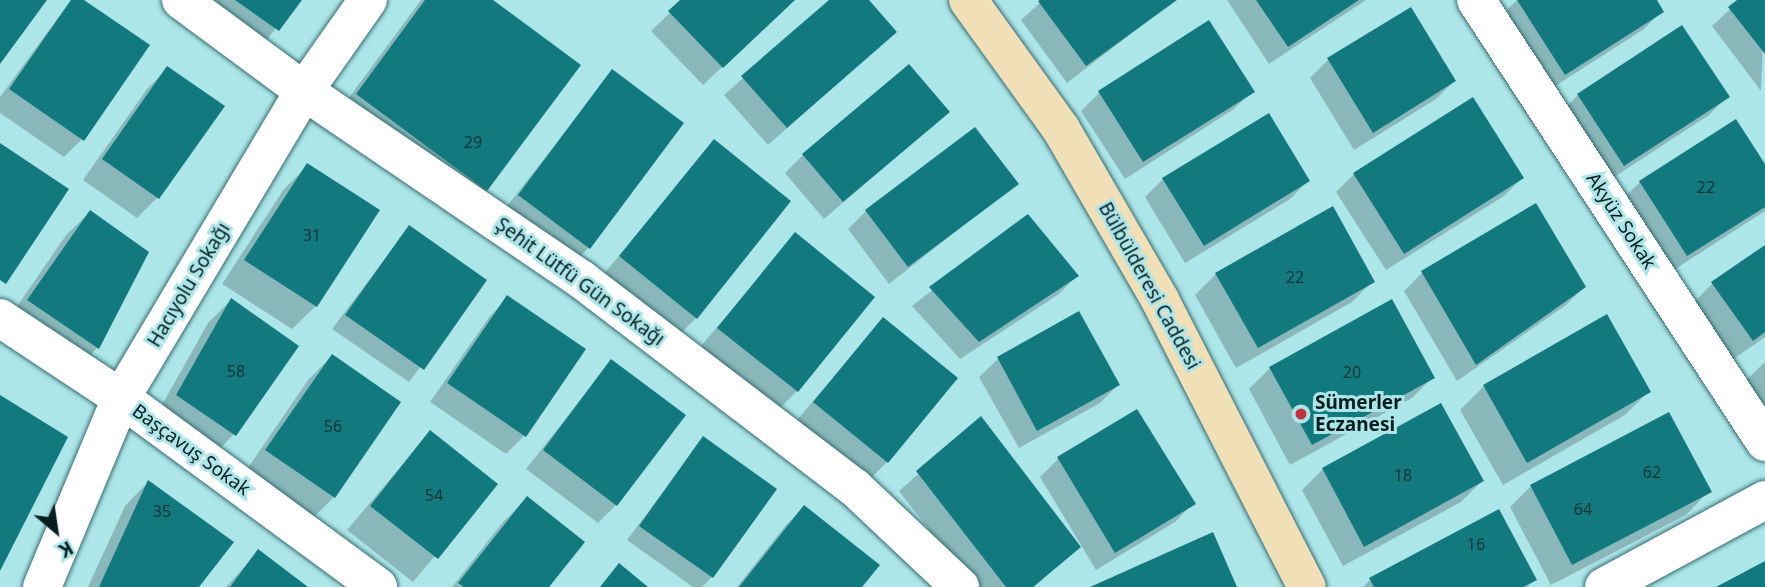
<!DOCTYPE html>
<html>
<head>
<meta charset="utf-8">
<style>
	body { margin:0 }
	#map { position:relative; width:1765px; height:587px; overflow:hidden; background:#ade6e9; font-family:"Noto Sans",sans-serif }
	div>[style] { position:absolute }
	.shadow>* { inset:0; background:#0003 }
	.building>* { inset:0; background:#127a7f }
	.roads { filter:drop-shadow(0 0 2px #356c6f) drop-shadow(0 0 2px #356c6f) }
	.minor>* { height:38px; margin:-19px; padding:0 19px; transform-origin:19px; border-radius:19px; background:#fff }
	.tertiary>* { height:38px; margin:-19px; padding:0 19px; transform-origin:19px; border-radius:19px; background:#fff }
	.secondary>* { height:38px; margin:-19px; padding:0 19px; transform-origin:19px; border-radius:19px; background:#f1dfb7 }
	.dots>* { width:19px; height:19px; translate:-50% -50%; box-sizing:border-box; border:4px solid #ade6e9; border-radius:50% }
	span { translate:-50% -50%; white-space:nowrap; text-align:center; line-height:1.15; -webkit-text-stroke:6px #ade6e9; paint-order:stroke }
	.number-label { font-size:16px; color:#0a3537 }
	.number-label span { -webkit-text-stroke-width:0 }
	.street-label { font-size:19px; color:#071e1f }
	.poi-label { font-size:19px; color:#071e1f; font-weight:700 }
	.left { translate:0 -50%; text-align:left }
	.north { position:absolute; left:21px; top:496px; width:70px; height:70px; -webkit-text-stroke:5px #ade6e9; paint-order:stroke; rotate:151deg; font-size:19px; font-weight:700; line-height:28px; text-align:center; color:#071e1f }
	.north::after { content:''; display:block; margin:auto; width:24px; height:32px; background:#071e1f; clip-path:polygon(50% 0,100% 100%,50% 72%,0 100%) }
</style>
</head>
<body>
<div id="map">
	<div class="shadow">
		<div style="clip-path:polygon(71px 0,81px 0,82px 139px,64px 157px,0 113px,0 97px)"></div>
		<div style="clip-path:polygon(211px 0,299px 0,255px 54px)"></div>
		<div style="clip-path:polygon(421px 0,490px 0,486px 190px,463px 213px,334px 118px)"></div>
		<div style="clip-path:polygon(683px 0,793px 0,703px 85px,651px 31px)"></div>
		<div style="clip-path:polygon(832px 0,866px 0,895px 32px,768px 145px,724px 95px)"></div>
		<div style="clip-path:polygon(1043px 0,1175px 0,1067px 83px,1021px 20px)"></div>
		<div style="clip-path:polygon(1227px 0,1366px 0,1269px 64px)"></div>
		<div style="clip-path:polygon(1517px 0,1655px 0,1662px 11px,1644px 29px,1546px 92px,1499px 18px)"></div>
		<div style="clip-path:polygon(1740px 0,1765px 0,1761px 91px,1712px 26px)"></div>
		<div style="clip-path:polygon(1328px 60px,1454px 81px,1436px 99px,1354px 150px,1310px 78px)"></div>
		<div style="clip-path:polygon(168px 68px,158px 197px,137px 218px,83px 180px,147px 89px)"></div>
		<div style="clip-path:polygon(612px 72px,589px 247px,571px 266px,501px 214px)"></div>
		<div style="clip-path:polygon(1252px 91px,1234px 109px,1125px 179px,1081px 111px,1099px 93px)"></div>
		<div style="clip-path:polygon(1578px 95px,1727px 97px,1709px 115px,1605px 183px,1560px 113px)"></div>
		<div style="clip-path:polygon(948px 112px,824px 219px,785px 173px,803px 155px)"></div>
		<div style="clip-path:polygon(714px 142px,696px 318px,678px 336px,603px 275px)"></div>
		<div style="clip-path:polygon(308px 165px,316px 306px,292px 329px,222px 284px,284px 189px)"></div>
		<div style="clip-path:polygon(1765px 168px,1765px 211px,1669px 273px,1622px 200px,1640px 182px)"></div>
		<div style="clip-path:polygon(1354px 174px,1522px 178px,1504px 196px,1386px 270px,1336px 192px)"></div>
		<div style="clip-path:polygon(1163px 179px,1308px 181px,1290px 199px,1185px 263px,1145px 197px)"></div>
		<div style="clip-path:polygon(1016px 184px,889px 284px,848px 229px,866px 211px)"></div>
		<div style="clip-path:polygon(90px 212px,147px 253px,97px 348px,74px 372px,5px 324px,66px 235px)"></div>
		<div style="clip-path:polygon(1028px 216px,1076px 276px,1059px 294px,960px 359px,912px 306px)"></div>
		<div style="clip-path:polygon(409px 227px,485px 280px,409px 382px,332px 329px)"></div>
		<div style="clip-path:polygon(795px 235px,797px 391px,779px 409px,701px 346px)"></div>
		<div style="clip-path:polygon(1765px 247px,1765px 337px,1728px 363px,1689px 307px,1713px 283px)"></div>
		<div style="clip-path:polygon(1422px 273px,1584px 287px,1566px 305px,1457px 381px,1404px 291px)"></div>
		<div style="clip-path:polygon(1216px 274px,1373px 281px,1352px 302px,1236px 368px,1195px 295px)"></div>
		<div style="clip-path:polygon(508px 298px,524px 436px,506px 454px,430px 402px,490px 316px)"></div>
		<div style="clip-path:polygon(231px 300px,234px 434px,211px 458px,154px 419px,208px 323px)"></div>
		<div style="clip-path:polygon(1391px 302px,1433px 377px,1412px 398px,1290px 465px,1249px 389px,1270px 368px)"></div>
		<div style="clip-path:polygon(1079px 314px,1118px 385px,1100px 403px,1019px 448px,979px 377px,998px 359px)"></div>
		<div style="clip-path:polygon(883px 319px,887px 462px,869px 480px,796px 421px)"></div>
		<div style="clip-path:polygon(332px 356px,334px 497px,310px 521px,243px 475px,308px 380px)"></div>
		<div style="clip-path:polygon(611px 361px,616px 505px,598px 523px,526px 469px)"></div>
		<div style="clip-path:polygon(1765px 362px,1765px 420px,1743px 383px)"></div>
		<div style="clip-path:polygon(1484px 386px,1649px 391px,1625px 415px,1503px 485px,1460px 410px)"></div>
		<div style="clip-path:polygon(1137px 411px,1193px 503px,1175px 522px,1096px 570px,1040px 477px,1058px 459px)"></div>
		<div style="clip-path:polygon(981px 418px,1080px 546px,1034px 587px,974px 587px,899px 491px)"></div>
		<div style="clip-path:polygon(430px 432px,495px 485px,413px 582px,347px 530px)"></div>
		<div style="clip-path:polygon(703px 439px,774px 489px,712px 577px,702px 587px,693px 587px,627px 540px)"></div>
		<div style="clip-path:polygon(1323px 469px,1482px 481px,1461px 502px,1343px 566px,1302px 490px)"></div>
		<div style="clip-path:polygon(148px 482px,197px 587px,88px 587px,125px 506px)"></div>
		<div style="clip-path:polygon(1531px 486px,1709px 491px,1686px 515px,1551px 585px,1510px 507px)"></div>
		<div style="clip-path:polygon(527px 498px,547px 587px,452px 587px,503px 522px)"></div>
		<div style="clip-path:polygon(804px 507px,860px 587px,737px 587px,786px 525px)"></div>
		<div style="clip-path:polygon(258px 552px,305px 587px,226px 587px)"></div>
		<div style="clip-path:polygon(1535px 579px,1527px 587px,1363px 587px,1370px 580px)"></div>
	</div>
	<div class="building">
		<div style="clip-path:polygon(0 0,47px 0,0 64px)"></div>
		<div style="clip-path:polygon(71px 0,84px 0,150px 45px,84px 141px,9px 89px)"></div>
		<div style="clip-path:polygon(235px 0,302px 0,279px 31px)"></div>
		<div style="clip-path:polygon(425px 0,493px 0,581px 65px,487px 191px,356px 94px)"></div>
		<div style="clip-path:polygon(680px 0,795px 0,723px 68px,668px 11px)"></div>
		<div style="clip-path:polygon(829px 0,869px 0,897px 32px,787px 128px,741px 76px)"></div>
		<div style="clip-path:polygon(1177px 0,1086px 66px,1038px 1px,1040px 0)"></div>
		<div style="clip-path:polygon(1256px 0,1359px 0,1288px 47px)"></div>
		<div style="clip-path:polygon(1517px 0,1657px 0,1664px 12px,1565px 75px)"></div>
		<div style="clip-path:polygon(1737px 0,1765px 0,1765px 54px,1728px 7px)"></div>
		<div style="clip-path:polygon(1411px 7px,1456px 81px,1373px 133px,1327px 58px)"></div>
		<div style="clip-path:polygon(1209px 20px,1255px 92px,1143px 162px,1098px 91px)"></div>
		<div style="clip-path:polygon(1682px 25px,1730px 97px,1624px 166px,1577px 94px)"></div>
		<div style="clip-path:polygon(909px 64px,950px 112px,843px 202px,802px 154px)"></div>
		<div style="clip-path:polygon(167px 66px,225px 106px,159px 199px,102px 159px)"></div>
		<div style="clip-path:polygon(612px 69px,684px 123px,590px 249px,518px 195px)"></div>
		<div style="clip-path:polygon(1473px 97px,1524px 178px,1404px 254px,1353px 173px)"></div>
		<div style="clip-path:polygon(1269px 113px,1310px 181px,1204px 246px,1162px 178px)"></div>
		<div style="clip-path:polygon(1736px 119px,1765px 164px,1765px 207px,1687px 256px,1639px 181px)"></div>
		<div style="clip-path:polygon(975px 127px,1019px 184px,908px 267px,865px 210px)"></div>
		<div style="clip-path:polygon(714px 139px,791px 201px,697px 319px,619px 256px)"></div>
		<div style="clip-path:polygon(0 143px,69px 189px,6px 284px,0 280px)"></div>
		<div style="clip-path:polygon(307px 163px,380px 210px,317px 307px,244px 260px)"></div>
		<div style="clip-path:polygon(1536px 203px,1586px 287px,1476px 365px,1421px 271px)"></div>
		<div style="clip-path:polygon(1333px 206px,1375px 282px,1258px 348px,1215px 273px)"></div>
		<div style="clip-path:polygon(90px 210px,149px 252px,99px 349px,27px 300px)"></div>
		<div style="clip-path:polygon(1028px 214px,1079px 276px,979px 342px,929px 287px)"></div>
		<div style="clip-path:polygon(409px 225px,487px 280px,424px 370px,345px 315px)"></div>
		<div style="clip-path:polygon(795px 232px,875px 297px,798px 392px,717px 328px)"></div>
		<div style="clip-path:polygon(1765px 245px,1765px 332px,1753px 341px,1711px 282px)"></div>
		<div style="clip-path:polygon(507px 295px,586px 349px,526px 437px,447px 383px)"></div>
		<div style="clip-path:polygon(231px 298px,299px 346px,236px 436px,176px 395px)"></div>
		<div style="clip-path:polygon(1392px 299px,1435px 378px,1312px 445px,1269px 367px)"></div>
		<div style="clip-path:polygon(1079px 311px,1120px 385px,1037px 431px,997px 357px)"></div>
		<div style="clip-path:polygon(1607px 314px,1651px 392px,1527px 463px,1483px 385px)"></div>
		<div style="clip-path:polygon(883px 317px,958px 378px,888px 463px,813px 402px)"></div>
		<div style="clip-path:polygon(332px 354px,401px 402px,335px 498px,265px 450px)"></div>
		<div style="clip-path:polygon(611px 359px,686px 415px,617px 506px,543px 450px)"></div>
		<div style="clip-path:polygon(0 395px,68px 437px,0 571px)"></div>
		<div style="clip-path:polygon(1441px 403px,1484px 481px,1364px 547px,1322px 468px)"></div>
		<div style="clip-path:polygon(1137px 409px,1196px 504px,1115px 553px,1057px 457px)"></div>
		<div style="clip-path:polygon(1669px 412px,1712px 492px,1572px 565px,1530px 485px)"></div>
		<div style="clip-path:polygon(981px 416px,1081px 547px,1033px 587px,1006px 587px,916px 471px)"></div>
		<div style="clip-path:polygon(430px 430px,498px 484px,438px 559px,370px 506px)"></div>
		<div style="clip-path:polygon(703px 436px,777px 489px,713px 578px,639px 526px)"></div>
		<div style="clip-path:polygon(148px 480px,234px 542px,199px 587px,99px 587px)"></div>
		<div style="clip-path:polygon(527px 496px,585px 542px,549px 587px,464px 587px,458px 583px)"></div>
		<div style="clip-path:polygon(804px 505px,880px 565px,862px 587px,739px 587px)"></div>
		<div style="clip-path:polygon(1499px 509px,1537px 580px,1523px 587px,1374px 587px,1369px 578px)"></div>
		<div style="clip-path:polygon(1213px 532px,1237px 587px,1090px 587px)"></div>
		<div style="clip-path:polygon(258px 549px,308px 587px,230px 587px)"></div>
		<div style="clip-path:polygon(1765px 561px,1765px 587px,1716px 587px)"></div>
		<div style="clip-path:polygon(619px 563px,648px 587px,600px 587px)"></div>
	</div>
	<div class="roads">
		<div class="minor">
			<div style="left:181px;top:0;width:153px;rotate:36.5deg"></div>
			<div style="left:304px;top:91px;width:336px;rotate:34.2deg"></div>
			<div style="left:582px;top:280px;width:342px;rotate:37.3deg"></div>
			<div style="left:854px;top:487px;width:146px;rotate:43.3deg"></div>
			<div style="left:1476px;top:0;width:528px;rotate:56.82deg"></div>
			<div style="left:0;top:318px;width:145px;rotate:33.5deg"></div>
			<div style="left:121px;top:398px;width:319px;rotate:36.3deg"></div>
			<div style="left:42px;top:587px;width:205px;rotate:-67.3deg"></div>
			<div style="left:121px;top:398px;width:357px;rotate:-59.2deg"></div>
			<div style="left:304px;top:91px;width:111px;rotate:-54.9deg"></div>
		</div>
		<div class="tertiary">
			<div style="left:1604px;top:587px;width:183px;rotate:-28.4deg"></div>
		</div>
		<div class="secondary">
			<div style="left:968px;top:0;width:159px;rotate:54.2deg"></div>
			<div style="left:1061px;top:129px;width:198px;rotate:59.9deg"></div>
			<div style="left:1160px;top:300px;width:322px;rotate:62.9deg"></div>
		</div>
	</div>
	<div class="dots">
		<div style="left:1301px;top:414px;background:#c33342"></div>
	</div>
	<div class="number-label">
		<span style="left:473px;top:142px">29</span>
		<span style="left:1706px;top:187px">22</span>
		<span style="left:312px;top:235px">31</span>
		<span style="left:1295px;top:277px">22</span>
		<span style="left:236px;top:371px">58</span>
		<span style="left:1352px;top:372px">20</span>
		<span style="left:333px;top:426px">56</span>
		<span style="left:1652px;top:472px">62</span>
		<span style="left:1403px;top:475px">18</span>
		<span style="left:434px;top:495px">54</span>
		<span style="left:1583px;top:509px">64</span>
		<span style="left:162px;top:511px">35</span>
		<span style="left:1476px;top:544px">16</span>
	</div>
	<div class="street-label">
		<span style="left:1621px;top:221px;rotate:57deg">Akyüz Sokak</span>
		<span style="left:580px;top:282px;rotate:36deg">Şehit Lütfü Gün Sokağı</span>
		<span style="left:189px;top:285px;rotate:-59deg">Hacıyolu Sokağı</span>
		<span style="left:1149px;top:286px;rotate:61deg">Bülbülderesi Caddesi</span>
		<span style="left:191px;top:450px;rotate:36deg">Başçavuş Sokak</span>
	</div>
	<div class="poi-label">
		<span class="left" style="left:1315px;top:414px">Sümerler<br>Eczanesi</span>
	</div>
	<div class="north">K</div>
</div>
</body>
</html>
